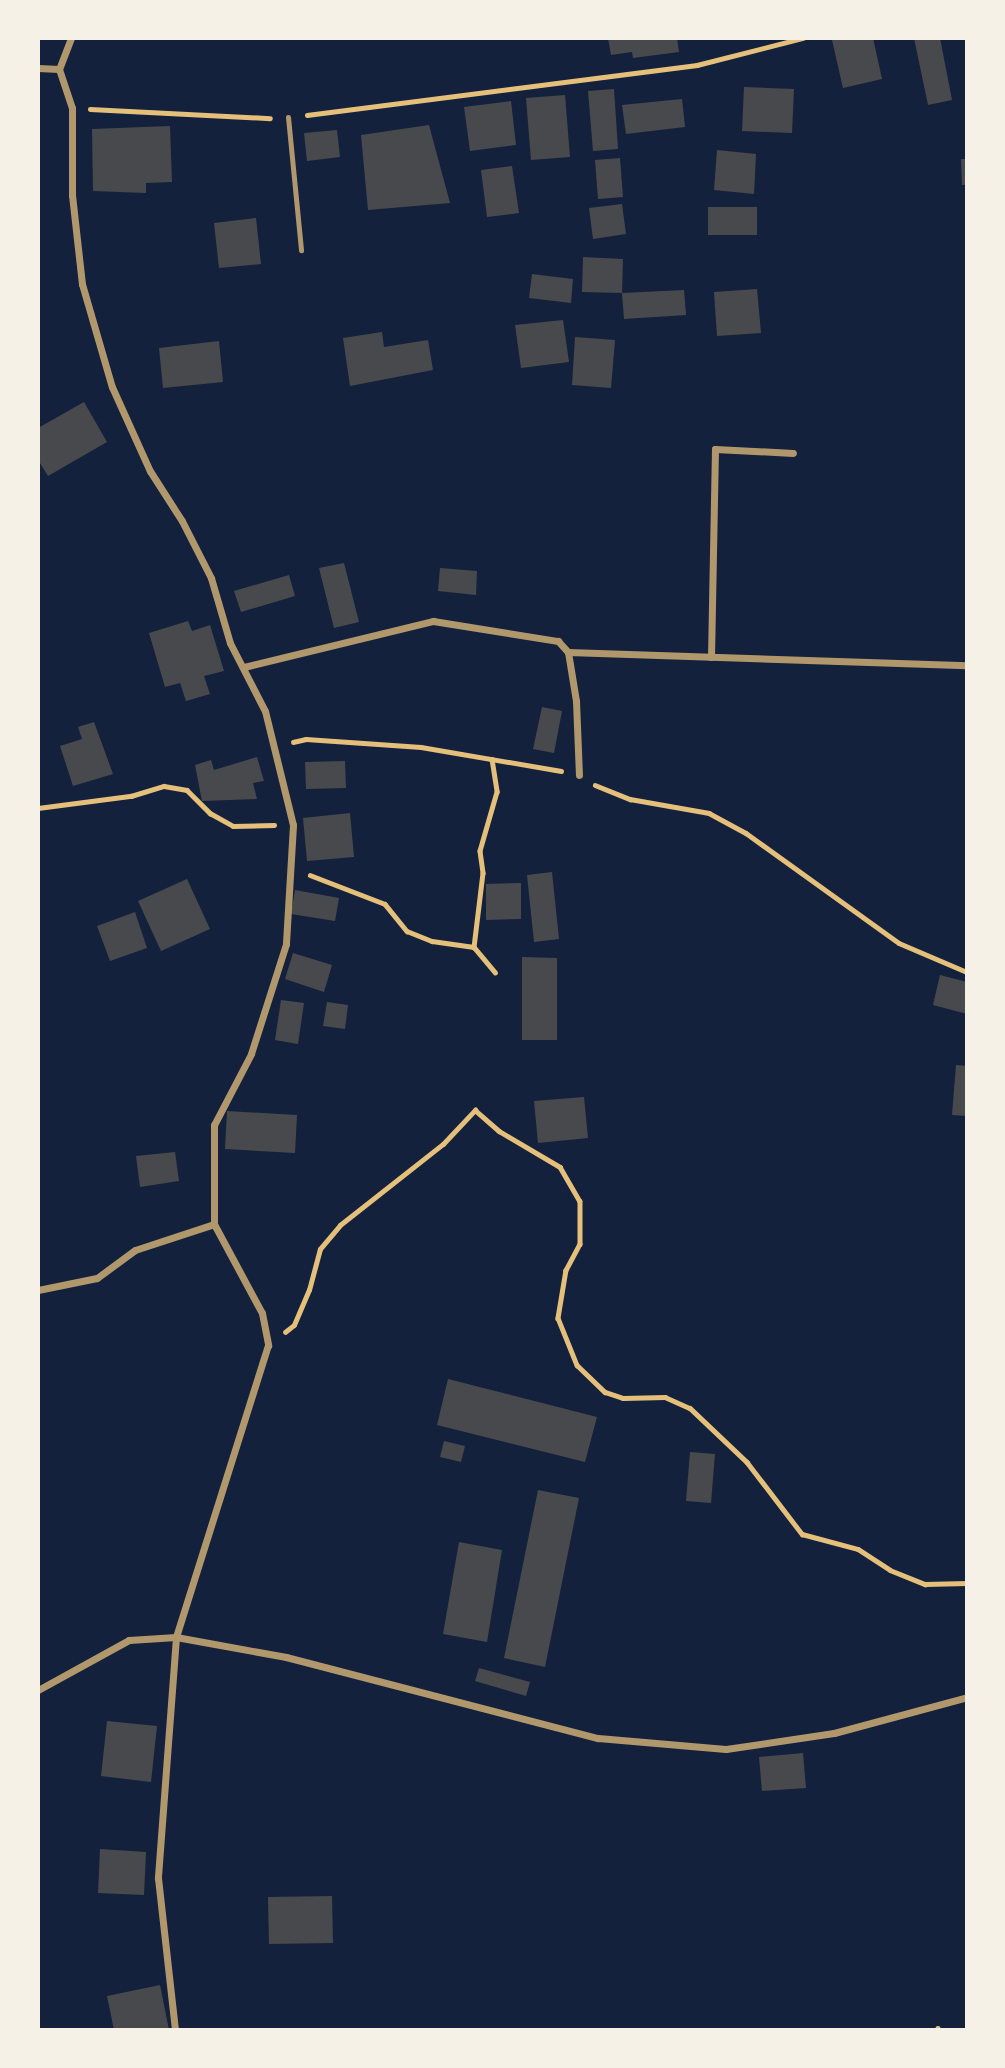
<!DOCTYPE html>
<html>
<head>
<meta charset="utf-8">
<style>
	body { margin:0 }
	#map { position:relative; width:1005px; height:2068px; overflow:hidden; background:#14213d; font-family:Signika,sans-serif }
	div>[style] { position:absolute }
	.building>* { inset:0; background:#48494c }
	.path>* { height:4.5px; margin:-2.25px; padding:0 2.25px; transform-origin:2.25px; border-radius:2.25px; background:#e5c07b }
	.service>* { height:5px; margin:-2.5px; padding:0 2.5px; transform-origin:2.5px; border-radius:2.5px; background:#b1986c }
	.minor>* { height:7px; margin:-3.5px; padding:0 3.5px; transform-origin:3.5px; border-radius:3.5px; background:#b1986c }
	span { translate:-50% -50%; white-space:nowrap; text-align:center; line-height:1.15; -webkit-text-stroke:7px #f6f1e7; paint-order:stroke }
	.frame { position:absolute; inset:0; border:40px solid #f6f1e7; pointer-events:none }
</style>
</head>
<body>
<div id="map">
	<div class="building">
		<div style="clip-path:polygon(608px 38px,677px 38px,679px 52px,633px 58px,632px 52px,611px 55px)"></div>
		<div style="clip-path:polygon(873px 38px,882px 79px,843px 88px,832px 40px)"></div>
		<div style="clip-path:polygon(914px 38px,940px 38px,952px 100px,928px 105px)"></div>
		<div style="clip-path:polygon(744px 87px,794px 89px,792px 133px,742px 131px)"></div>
		<div style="clip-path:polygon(614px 89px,618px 149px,593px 151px,588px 91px)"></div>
		<div style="clip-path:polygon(565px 95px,570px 157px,531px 160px,526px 98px)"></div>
		<div style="clip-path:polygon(682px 99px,685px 127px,626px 134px,622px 105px)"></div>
		<div style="clip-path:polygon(511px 101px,516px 145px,470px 151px,464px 107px)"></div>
		<div style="clip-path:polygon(429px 125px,450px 203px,368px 210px,361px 135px)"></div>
		<div style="clip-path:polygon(170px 126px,172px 182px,146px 183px,146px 193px,93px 191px,92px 129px)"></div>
		<div style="clip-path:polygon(337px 130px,340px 157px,307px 161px,304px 133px)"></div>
		<div style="clip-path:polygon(717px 150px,756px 154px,754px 194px,714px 190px)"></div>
		<div style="clip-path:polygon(620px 158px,623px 197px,598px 199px,595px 160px)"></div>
		<div style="clip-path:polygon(961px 159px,967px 159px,967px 185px,962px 185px)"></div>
		<div style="clip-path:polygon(512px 166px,519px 213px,487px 217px,481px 170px)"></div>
		<div style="clip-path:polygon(622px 204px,626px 234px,593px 239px,589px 208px)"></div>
		<div style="clip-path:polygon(708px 207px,757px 207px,757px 235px,708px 235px)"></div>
		<div style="clip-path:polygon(256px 218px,261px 264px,219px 268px,214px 223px)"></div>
		<div style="clip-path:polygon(583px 257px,623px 259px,622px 293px,582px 292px)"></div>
		<div style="clip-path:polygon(532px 274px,573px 279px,571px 303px,529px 298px)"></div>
		<div style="clip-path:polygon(757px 289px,761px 333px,717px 336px,714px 292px)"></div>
		<div style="clip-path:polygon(684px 290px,686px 315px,624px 319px,622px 293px)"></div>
		<div style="clip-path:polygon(563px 320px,569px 362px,521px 368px,515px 325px)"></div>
		<div style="clip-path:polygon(382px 332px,384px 347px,428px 340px,433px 370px,350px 386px,343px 338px)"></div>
		<div style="clip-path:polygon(575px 337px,615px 340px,611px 388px,572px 385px)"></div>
		<div style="clip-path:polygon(219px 341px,223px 382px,163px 388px,159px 348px)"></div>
		<div style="clip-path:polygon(84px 402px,107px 442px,48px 476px,38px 460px,38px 428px)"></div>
		<div style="clip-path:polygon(344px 563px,359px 622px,334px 628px,319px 568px)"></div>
		<div style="clip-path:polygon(440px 568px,477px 571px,476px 595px,438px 591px)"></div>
		<div style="clip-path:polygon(289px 575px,295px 596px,241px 612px,234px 591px)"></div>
		<div style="clip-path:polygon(188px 621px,192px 631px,210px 625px,224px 671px,204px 676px,210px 694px,186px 701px,180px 683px,165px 687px,149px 633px)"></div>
		<div style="clip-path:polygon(542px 707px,562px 711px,554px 753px,533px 749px)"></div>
		<div style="clip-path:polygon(94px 722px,113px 774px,73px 786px,60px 746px,82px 739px,78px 727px)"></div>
		<div style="clip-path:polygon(257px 757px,264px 781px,253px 783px,257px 799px,202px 801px,195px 765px,211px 760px,214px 770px)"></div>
		<div style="clip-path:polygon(345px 761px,346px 788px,306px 789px,305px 762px)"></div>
		<div style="clip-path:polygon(350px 813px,354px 857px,307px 861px,303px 818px)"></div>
		<div style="clip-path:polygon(552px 872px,559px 939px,534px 942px,527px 875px)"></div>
		<div style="clip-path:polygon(187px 879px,210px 929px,161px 951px,138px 901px)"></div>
		<div style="clip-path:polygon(521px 883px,521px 919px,486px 920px,486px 884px)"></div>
		<div style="clip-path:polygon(295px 890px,339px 898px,335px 921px,291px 914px)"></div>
		<div style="clip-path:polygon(135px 912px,147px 948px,110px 961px,97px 926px)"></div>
		<div style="clip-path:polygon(293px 953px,332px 965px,324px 992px,285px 979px)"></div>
		<div style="clip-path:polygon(522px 957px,557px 958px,557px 1040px,522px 1040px)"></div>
		<div style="clip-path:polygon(940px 975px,967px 982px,967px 1014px,933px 1005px)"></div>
		<div style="clip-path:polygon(281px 1000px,304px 1003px,298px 1044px,275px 1040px)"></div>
		<div style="clip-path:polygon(327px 1002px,348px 1005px,345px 1029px,323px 1026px)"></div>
		<div style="clip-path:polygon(956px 1065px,967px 1066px,967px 1116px,952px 1115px)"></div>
		<div style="clip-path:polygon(584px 1097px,588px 1138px,538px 1143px,534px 1101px)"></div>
		<div style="clip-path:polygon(227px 1111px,297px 1115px,295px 1153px,225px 1149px)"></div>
		<div style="clip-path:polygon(175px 1152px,179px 1181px,140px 1187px,136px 1156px)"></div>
		<div style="clip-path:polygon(448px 1379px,597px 1417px,585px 1462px,437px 1425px)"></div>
		<div style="clip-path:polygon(444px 1441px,465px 1446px,461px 1462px,440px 1457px)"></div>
		<div style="clip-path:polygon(690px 1452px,715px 1454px,711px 1503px,686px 1501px)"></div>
		<div style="clip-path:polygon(538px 1490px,579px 1498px,545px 1667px,504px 1658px)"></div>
		<div style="clip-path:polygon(459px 1542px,502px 1550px,487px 1642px,443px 1634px)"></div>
		<div style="clip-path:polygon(479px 1668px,530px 1682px,526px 1696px,475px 1681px)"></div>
		<div style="clip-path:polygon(107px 1721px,157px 1726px,151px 1782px,101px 1776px)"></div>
		<div style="clip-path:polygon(803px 1753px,806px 1788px,762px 1791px,759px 1757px)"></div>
		<div style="clip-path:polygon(100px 1849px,146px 1852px,144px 1895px,98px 1893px)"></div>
		<div style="clip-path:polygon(332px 1896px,333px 1943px,269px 1944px,268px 1897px)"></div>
		<div style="clip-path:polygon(160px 1985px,169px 2030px,114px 2030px,107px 1996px)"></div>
	</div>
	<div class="path">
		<div style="left:90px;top:109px;width:180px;rotate:2.9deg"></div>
		<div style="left:307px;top:115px;width:393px;rotate:-7.3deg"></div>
		<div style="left:697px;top:65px;width:109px;rotate:-14.3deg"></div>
		<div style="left:293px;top:742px;width:13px;rotate:-13deg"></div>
		<div style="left:306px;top:739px;width:115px;rotate:4deg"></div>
		<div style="left:421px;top:747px;width:142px;rotate:9.7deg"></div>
		<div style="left:492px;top:759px;width:33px;rotate:81deg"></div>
		<div style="left:497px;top:792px;width:61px;rotate:106.1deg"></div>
		<div style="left:480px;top:851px;width:22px;rotate:82deg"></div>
		<div style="left:483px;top:873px;width:75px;rotate:96.9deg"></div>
		<div style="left:474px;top:947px;width:33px;rotate:50deg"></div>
		<div style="left:595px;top:785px;width:38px;rotate:22deg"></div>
		<div style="left:630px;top:799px;width:80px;rotate:10deg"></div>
		<div style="left:709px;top:813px;width:42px;rotate:28.4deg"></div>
		<div style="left:746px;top:833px;width:188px;rotate:35.7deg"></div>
		<div style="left:899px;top:943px;width:74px;rotate:23.1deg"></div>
		<div style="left:38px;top:808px;width:94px;rotate:-7.4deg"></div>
		<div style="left:131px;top:796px;width:34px;rotate:-17deg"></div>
		<div style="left:164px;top:786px;width:23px;rotate:10deg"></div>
		<div style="left:187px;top:790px;width:33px;rotate:45deg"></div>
		<div style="left:210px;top:813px;width:26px;rotate:29deg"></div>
		<div style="left:233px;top:826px;width:41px;rotate:-1.4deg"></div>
		<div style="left:310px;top:875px;width:80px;rotate:21.1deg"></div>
		<div style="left:385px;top:904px;width:35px;rotate:51deg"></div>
		<div style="left:407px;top:931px;width:27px;rotate:22deg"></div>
		<div style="left:432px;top:941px;width:42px;rotate:8.1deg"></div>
		<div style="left:285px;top:1332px;width:11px;rotate:-38deg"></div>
		<div style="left:294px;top:1325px;width:38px;rotate:-67deg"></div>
		<div style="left:309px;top:1290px;width:42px;rotate:-75deg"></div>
		<div style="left:320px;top:1249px;width:31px;rotate:-50deg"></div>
		<div style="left:340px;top:1225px;width:131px;rotate:-38.2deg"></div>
		<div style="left:443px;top:1144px;width:47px;rotate:-46.7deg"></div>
		<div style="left:475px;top:1110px;width:32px;rotate:41deg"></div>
		<div style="left:499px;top:1131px;width:71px;rotate:30.5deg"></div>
		<div style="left:560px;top:1167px;width:39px;rotate:60deg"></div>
		<div style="left:580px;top:1201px;width:43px;rotate:90deg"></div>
		<div style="left:580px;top:1244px;width:30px;rotate:118deg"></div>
		<div style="left:566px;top:1270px;width:49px;rotate:99.5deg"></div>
		<div style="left:558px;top:1318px;width:51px;rotate:68deg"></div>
		<div style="left:577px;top:1365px;width:39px;rotate:44deg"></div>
		<div style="left:605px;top:1392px;width:19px;rotate:18deg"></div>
		<div style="left:623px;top:1398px;width:42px;rotate:-1.4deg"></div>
		<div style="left:665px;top:1397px;width:27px;rotate:24deg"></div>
		<div style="left:690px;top:1408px;width:79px;rotate:43.5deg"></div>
		<div style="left:747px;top:1462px;width:91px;rotate:52.6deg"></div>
		<div style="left:802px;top:1534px;width:58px;rotate:15deg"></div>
		<div style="left:858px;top:1549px;width:38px;rotate:33deg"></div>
		<div style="left:890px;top:1570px;width:38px;rotate:22deg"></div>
		<div style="left:925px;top:1584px;width:42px;rotate:-1.4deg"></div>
		<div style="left:938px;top:2028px;width:2px;rotate:90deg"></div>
	</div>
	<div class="service">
		<div style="left:288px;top:117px;width:134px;rotate:84.4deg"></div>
	</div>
	<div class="minor">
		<div style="left:71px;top:38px;width:33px;rotate:111deg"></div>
		<div style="left:59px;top:69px;width:41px;rotate:71.6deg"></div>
		<div style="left:72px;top:108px;width:87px;rotate:90deg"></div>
		<div style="left:72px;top:195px;width:90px;rotate:83.6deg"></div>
		<div style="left:82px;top:284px;width:107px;rotate:73.8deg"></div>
		<div style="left:112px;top:387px;width:92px;rotate:65.7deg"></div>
		<div style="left:150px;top:471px;width:59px;rotate:57.4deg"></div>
		<div style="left:182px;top:521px;width:64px;rotate:63deg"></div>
		<div style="left:211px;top:578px;width:68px;rotate:73.7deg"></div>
		<div style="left:230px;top:643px;width:76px;rotate:62.8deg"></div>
		<div style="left:265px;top:711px;width:117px;rotate:76.2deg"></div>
		<div style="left:293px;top:825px;width:119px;rotate:93.4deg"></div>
		<div style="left:286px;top:944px;width:115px;rotate:107.7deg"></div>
		<div style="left:251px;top:1054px;width:80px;rotate:117.5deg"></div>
		<div style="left:214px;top:1125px;width:99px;rotate:90deg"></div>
		<div style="left:214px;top:1224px;width:101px;rotate:61.7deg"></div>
		<div style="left:262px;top:1313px;width:33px;rotate:79deg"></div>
		<div style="left:268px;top:1345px;width:306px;rotate:107.5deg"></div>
		<div style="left:176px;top:1637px;width:242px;rotate:94.3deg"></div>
		<div style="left:158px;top:1878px;width:153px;rotate:83.6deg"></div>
		<div style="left:38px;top:68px;width:21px;rotate:3deg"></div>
		<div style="left:568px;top:652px;width:399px;rotate:1.9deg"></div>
		<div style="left:711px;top:657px;width:208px;rotate:-88.9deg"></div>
		<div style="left:715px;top:449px;width:78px;rotate:2.9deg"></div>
		<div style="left:244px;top:667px;width:195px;rotate:-13.7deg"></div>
		<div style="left:433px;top:621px;width:127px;rotate:9.1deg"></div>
		<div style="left:558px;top:641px;width:15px;rotate:48deg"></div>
		<div style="left:568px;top:652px;width:50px;rotate:80.7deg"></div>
		<div style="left:576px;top:701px;width:74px;rotate:87.7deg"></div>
		<div style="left:38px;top:1290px;width:60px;rotate:-11.5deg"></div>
		<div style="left:97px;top:1278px;width:47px;rotate:-36.4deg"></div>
		<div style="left:135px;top:1250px;width:83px;rotate:-18.2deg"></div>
		<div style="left:38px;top:1690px;width:104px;rotate:-28.8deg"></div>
		<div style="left:129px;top:1640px;width:47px;rotate:-3.7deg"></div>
		<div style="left:176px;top:1637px;width:112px;rotate:10.3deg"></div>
		<div style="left:286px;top:1657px;width:322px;rotate:14.6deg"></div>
		<div style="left:598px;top:1738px;width:128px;rotate:4.9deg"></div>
		<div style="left:726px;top:1749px;width:109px;rotate:-8.4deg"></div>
		<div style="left:834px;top:1733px;width:138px;rotate:-15.1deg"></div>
	</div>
	<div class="frame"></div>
</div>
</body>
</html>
